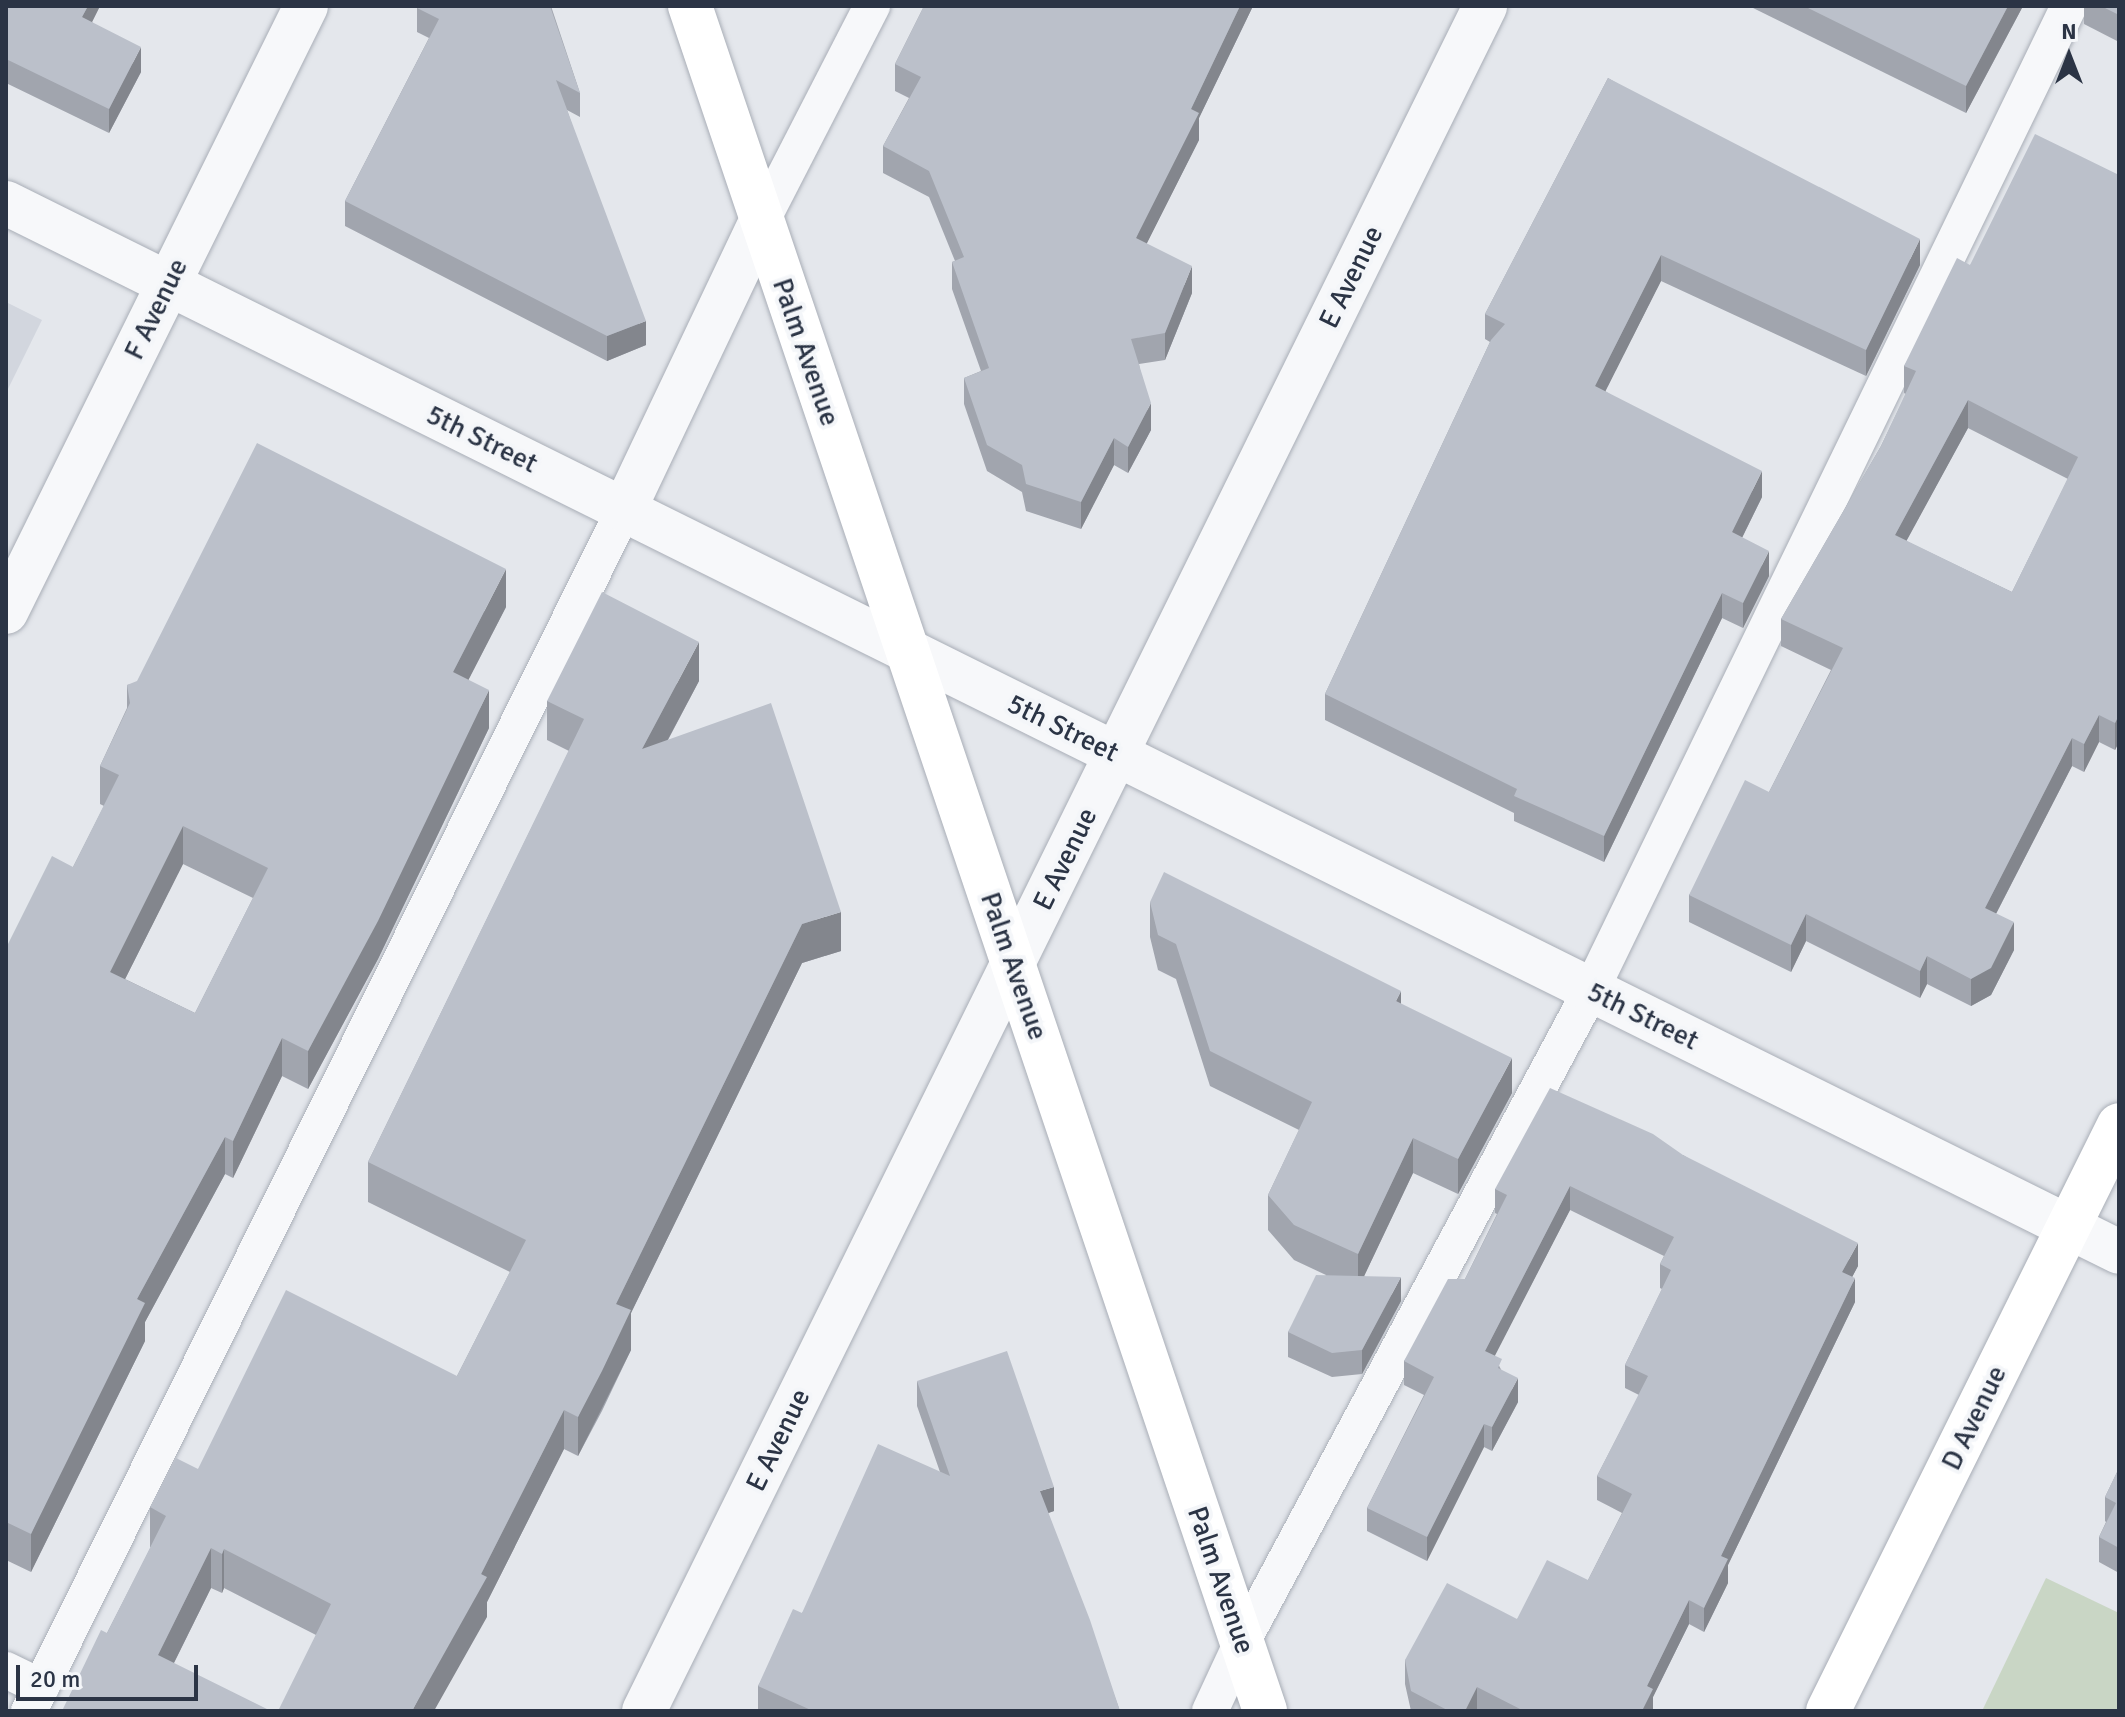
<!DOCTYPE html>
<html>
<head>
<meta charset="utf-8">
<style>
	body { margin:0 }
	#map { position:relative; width:2125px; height:1717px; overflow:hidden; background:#e4e7ec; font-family:Signika,sans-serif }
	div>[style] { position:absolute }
	.built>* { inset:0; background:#d2d6de }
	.green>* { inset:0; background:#c9d6c5 }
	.roads { filter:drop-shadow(0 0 2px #a9aeb7) drop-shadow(0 0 2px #a9aeb7) }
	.lane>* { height:36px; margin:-18px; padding:0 18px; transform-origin:18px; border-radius:18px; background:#f7f8fa }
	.street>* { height:44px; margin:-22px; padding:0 22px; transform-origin:22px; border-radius:22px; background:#f7f8fa }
	.secondary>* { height:44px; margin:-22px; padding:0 22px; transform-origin:22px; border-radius:22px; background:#fff }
	.wall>* { inset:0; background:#a1a5ae }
	.shaded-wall>* { inset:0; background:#83868d }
	.building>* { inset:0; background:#bbc0ca }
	span { translate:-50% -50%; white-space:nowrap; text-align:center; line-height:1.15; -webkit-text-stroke:8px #f4f6f9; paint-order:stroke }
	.street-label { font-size:28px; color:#2b3445 }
	.frame { position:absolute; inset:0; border:8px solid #2b3445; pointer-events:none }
	.north { position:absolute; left:2029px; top:16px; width:80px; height:80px; -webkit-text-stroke:6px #f4f6f9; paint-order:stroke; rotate:0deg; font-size:22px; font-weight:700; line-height:32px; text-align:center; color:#2b3445 }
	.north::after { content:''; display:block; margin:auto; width:28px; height:36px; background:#2b3445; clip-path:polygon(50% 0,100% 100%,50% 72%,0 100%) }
	.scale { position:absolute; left:16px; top:1665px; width:182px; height:36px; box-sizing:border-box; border:4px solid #2b3445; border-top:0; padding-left:10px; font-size:24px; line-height:28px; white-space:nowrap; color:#2b3445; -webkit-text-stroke:6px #f4f6f9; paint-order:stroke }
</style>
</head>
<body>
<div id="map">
	<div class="built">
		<div style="clip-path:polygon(6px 302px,42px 320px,6px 393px)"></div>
	</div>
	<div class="green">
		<div style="clip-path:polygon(2046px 1578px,2119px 1613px,2119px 1711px,1982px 1711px)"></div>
	</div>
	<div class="roads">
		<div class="lane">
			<div style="left:761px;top:222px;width:243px;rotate:-62.8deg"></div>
			<div style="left:6px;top:1670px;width:39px;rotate:26deg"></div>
			<div style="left:29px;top:1711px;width:1340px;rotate:-63.65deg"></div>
			<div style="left:1210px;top:1711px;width:76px;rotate:-65.1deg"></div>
			<div style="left:1242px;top:1642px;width:740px;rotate:-61.84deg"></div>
			<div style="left:1591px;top:990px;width:1094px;rotate:-64.09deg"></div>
		</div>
		<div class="street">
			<div style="left:6px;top:203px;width:2359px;rotate:26.4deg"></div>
			<div style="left:624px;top:510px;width:319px;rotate:-64.6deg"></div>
			<div style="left:6px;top:612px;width:676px;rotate:-63.66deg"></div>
			<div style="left:644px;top:1711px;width:1901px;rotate:-63.74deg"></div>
		</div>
		<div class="secondary">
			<div style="left:690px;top:6px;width:1799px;rotate:71.36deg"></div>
			<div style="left:1828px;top:1711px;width:654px;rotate:-63.59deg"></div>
		</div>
	</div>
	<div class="wall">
		<div style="clip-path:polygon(6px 6px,100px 6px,92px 22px,141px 72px,109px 133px,6px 83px)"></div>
		<div style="clip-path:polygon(551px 6px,580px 93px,580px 117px,567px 110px,646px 345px,607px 361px,345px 226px,345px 201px,429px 38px,417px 32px,417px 8px)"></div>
		<div style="clip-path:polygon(924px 6px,1253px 6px,1199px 118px,1199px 140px,1146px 244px,1192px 293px,1165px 360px,1139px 364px,1151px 430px,1128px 473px,1114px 465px,1081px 529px,1026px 511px,1022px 492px,987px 471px,964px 404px,964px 378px,981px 371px,952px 289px,952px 262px,955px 261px,929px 197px,883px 173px,883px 146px,909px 98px,895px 91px,895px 64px)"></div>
		<div style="clip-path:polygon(1749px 6px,2023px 6px,1966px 113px)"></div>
		<div style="clip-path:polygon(2084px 6px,2119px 6px,2119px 42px,2084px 24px)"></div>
		<div style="clip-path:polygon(1608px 78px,1920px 265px,1866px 376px,1661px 281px,1605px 391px,1762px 497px,1742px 538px,1769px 576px,1743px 628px,1722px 618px,1604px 862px,1514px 821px,1514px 813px,1325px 720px,1325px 694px,1490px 342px,1485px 339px,1485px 314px)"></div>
		<div style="clip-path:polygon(evenodd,2119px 175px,2119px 742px,2115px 750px,2099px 742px,2084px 772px,2072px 766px,1996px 914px,2014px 950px,1991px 995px,1971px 1006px,1927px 984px,1920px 998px,1806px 941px,1791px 972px,1689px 922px,1689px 895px,1769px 792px,1831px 670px,1781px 646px,1781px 619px,1881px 446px,1906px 394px,1904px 393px,1904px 366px,1970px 265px,2119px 175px,1968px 428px,2068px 479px,2012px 592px,1906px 541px,1968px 428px)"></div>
		<div style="clip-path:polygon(evenodd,506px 607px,468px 680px,489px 728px,378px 959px,308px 1089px,282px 1076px,233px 1178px,225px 1174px,145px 1322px,145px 1341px,31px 1572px,6px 1560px,6px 948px,73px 867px,104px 806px,100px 804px,100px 766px,127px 708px,127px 685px,506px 607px,183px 864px,253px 898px,195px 1013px,125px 979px,183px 864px)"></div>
		<div style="clip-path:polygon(699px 681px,668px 740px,841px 951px,802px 963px,631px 1313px,631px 1350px,602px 1411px,578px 1456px,564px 1449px,487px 1602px,487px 1617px,316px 1635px,224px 1588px,222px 1593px,211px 1588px,174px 1663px,107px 1633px,151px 1547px,150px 1547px,150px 1507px,198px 1469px,457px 1376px,510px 1272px,368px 1202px,368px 1162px,569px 751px,547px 740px,547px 701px)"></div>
		<div style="clip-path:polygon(1150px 902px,1401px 1004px,1512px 1093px,1458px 1194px,1413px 1173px,1364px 1276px,1401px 1301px,1362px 1374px,1332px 1377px,1288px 1357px,1288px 1332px,1326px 1275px,1294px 1260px,1268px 1230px,1268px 1195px,1299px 1130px,1210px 1086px,1176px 979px,1158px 970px,1150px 937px)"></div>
		<div style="clip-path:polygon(1683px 1155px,1858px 1266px,1852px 1277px,1855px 1302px,1728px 1565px,1728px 1583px,1704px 1632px,1689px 1624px,1653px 1697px,1653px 1711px,1411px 1711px,1405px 1684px,1405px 1660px,1517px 1619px,1588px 1580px,1622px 1513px,1597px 1500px,1597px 1476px,1639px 1395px,1625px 1388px,1625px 1365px,1662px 1289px,1660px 1288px,1660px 1264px,1664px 1256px,1570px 1210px,1494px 1356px,1518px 1402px,1492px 1451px,1484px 1447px,1427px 1561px,1367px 1531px,1367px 1508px,1424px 1395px,1404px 1385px,1404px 1361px,1465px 1279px,1497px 1214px,1495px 1213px,1495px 1189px)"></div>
		<div style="clip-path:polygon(917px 1381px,1054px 1511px,1048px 1513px,1120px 1711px,760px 1711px,758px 1710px,758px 1686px,802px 1613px,940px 1472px,917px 1406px)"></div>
		<div style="clip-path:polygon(2119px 1468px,2119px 1573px,2099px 1562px,2099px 1537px,2106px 1522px,2105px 1521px,2105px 1497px)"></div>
	</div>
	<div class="shaded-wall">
		<div style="clip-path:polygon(88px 6px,100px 6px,82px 42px,82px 17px)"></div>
		<div style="clip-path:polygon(1240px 6px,1253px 6px,1199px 118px,1199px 140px,1136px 265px,1136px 238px,1191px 109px)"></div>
		<div style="clip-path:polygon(2008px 6px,2023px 6px,1966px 113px,1966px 86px)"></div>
		<div style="clip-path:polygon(141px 47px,141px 72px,109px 133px,109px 109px)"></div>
		<div style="clip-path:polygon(1920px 239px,1920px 265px,1866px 376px,1866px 350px)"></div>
		<div style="clip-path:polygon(1661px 255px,1661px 281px,1595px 412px,1595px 386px)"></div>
		<div style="clip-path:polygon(1192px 266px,1192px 293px,1165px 360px,1165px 333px)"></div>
		<div style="clip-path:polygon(646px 321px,646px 345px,607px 361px,607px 336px)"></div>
		<div style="clip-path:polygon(1968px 400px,1968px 428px,1895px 562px,1895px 535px)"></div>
		<div style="clip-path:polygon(1151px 403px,1151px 430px,1128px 473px,1128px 447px)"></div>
		<div style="clip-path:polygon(1114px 438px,1114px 465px,1081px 529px,1081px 502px)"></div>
		<div style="clip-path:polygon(1762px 471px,1762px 497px,1732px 558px,1732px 532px)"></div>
		<div style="clip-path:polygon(1769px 551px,1769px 576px,1743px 628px,1743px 603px)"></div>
		<div style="clip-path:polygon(506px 569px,506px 607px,453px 710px,453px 672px)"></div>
		<div style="clip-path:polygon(1722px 593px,1722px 618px,1604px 862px,1604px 836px)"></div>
		<div style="clip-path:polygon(699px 642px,699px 681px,642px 788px,642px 749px)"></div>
		<div style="clip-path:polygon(489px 690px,489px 728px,378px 959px,308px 1089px,308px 1051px)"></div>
		<div style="clip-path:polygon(2099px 715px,2099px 742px,2084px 772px,2084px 744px)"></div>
		<div style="clip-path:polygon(2119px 715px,2119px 742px,2115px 750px,2115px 723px)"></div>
		<div style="clip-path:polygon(2072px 738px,2072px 766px,1985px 935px,1985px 908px)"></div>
		<div style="clip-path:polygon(183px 826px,183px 864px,110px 1009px,110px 972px)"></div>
		<div style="clip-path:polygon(841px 912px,841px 951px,802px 963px,631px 1313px,631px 1350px,578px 1456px,578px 1417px,616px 1304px,802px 924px)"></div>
		<div style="clip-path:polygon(1806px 914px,1806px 941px,1791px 972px,1791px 945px)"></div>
		<div style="clip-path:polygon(2014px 922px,2014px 950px,1991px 995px,1971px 1006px,1971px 979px)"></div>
		<div style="clip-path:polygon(1927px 956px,1927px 984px,1920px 998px,1920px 971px)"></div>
		<div style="clip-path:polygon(1401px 991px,1401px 1026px,1396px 1001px)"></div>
		<div style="clip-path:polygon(282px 1038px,282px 1076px,233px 1178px,233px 1141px)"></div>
		<div style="clip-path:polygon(1512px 1058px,1512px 1093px,1458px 1194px,1458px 1159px)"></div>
		<div style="clip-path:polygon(225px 1137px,225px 1174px,145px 1322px,145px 1341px,31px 1572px,31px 1534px,137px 1299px)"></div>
		<div style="clip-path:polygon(1413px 1138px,1413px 1173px,1358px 1289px,1358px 1254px)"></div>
		<div style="clip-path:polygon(1570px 1186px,1570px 1210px,1485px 1375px,1485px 1351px)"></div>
		<div style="clip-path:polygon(1858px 1243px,1858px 1266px,1842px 1296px,1842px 1272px)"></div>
		<div style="clip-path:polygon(1401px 1277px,1401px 1301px,1362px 1374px,1362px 1350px)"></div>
		<div style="clip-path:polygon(1855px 1278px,1855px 1302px,1728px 1565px,1728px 1583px,1704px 1632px,1704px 1608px,1721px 1556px)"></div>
		<div style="clip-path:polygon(1518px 1378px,1518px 1402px,1492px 1451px,1492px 1427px)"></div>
		<div style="clip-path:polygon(564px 1410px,564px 1449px,487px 1602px,487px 1617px,434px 1711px,412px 1711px)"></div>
		<div style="clip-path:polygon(1484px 1424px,1484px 1447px,1427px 1561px,1427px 1537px)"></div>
		<div style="clip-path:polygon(1054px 1487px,1054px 1511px,1040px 1516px,1040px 1491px)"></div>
		<div style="clip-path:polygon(211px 1548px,211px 1588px,158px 1695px,158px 1655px)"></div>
		<div style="clip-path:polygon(224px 1549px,224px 1588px,222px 1593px,222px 1554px)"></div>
		<div style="clip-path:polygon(1689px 1600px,1689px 1624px,1653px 1697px,1653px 1711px,1642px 1711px,1647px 1686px)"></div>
		<div style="clip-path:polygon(1477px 1687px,1477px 1711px,1465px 1711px)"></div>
	</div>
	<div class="building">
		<div style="clip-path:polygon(6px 6px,88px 6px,82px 17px,141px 47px,109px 109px,6px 59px)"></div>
		<div style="clip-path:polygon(418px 6px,550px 6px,580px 93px,556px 80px,646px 321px,607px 336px,345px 201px,439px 19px,417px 8px)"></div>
		<div style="clip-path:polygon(924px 6px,1240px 6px,1191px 109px,1199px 113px,1136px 238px,1192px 266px,1165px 333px,1131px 339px,1151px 403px,1128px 447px,1114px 438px,1081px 502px,1026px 484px,1022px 465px,987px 445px,964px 378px,989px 368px,952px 262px,964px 257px,929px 171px,883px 146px,921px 77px,895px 64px)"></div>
		<div style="clip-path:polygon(1804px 6px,2008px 6px,1966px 86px)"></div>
		<div style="clip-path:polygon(2101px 6px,2119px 6px,2119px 15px)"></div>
		<div style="clip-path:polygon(1608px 78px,1920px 239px,1866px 350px,1661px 255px,1595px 386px,1762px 471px,1732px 532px,1769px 551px,1743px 603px,1722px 593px,1604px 836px,1514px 796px,1517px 789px,1325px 694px,1491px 340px,1505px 324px,1485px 314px)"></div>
		<div style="clip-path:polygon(evenodd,2035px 134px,2119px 175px,2119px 715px,2115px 723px,2099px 715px,2084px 744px,2072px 738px,1985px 908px,2014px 922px,1991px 968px,1971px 979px,1927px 956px,1920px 971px,1806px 914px,1791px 945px,1689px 895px,1745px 780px,1769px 792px,1843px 648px,1781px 619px,1881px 446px,1916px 371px,1904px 366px,1957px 258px,1970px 265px,2035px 134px,1968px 400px,2078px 457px,2012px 592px,1895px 535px,1968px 400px)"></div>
		<div style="clip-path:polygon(evenodd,257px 443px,506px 569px,453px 672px,489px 690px,378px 921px,308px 1051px,282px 1038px,233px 1141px,225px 1137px,137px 1299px,145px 1303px,31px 1534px,6px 1522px,6px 948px,52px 856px,73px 867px,119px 775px,100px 766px,130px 703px,127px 685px,137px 681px,257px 443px,183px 826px,268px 868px,195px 1013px,110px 972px,183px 826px)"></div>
		<div style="clip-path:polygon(602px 592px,699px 642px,642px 749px,771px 703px,841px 912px,802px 924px,616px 1304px,631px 1310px,602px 1371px,578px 1417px,564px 1410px,481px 1574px,487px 1577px,412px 1711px,278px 1711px,331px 1604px,224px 1549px,222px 1554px,211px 1548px,158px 1655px,271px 1711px,62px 1711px,101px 1630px,107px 1633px,166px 1516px,150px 1507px,176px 1458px,198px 1469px,286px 1290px,457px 1376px,526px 1240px,368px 1162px,584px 719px,547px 701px)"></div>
		<div style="clip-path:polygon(1164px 872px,1401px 991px,1396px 1001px,1512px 1058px,1458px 1159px,1413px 1138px,1358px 1254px,1294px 1225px,1268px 1195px,1312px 1102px,1210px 1051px,1176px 944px,1158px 935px,1150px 902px)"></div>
		<div style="clip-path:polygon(1550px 1088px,1653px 1134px,1683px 1155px,1858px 1243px,1842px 1272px,1855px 1278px,1721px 1556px,1728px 1559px,1704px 1608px,1689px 1600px,1647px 1686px,1653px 1689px,1642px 1711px,1524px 1711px,1477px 1687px,1465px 1711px,1449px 1711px,1411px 1691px,1405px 1660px,1447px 1583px,1517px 1619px,1547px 1560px,1588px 1580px,1632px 1494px,1597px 1476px,1648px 1376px,1625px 1365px,1671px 1270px,1660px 1264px,1674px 1237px,1570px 1186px,1485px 1351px,1502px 1359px,1498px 1368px,1518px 1378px,1492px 1427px,1484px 1424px,1427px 1537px,1367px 1508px,1434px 1377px,1404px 1361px,1448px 1279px,1465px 1279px,1507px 1195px,1495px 1189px)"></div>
		<div style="clip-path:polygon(1316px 1275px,1401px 1277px,1362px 1350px,1332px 1353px,1288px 1332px)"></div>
		<div style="clip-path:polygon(1007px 1351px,1054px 1487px,1040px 1491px,1090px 1620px,1120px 1711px,813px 1711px,758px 1686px,793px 1609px,802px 1613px,878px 1444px,950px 1476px,917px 1381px)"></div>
		<div style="clip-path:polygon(2119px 1468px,2119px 1548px,2099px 1537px,2116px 1503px,2105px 1497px)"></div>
	</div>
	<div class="street-label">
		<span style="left:1351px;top:277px;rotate:-64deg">E Avenue</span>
		<span style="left:156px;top:309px;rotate:-64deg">F Avenue</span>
		<span style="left:806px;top:352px;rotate:71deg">Palm Avenue</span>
		<span style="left:482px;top:439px;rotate:26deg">5th Street</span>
		<span style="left:1063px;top:728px;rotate:26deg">5th Street</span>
		<span style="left:1065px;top:859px;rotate:-64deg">E Avenue</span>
		<span style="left:1014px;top:966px;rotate:71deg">Palm Avenue</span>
		<span style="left:1643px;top:1016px;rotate:26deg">5th Street</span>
		<span style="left:1974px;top:1418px;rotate:-64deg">D Avenue</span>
		<span style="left:778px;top:1440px;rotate:-64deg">E Avenue</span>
		<span style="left:1221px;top:1580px;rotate:71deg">Palm Avenue</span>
	</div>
	<div class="frame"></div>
	<div class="north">N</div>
	<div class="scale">20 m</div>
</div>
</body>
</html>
